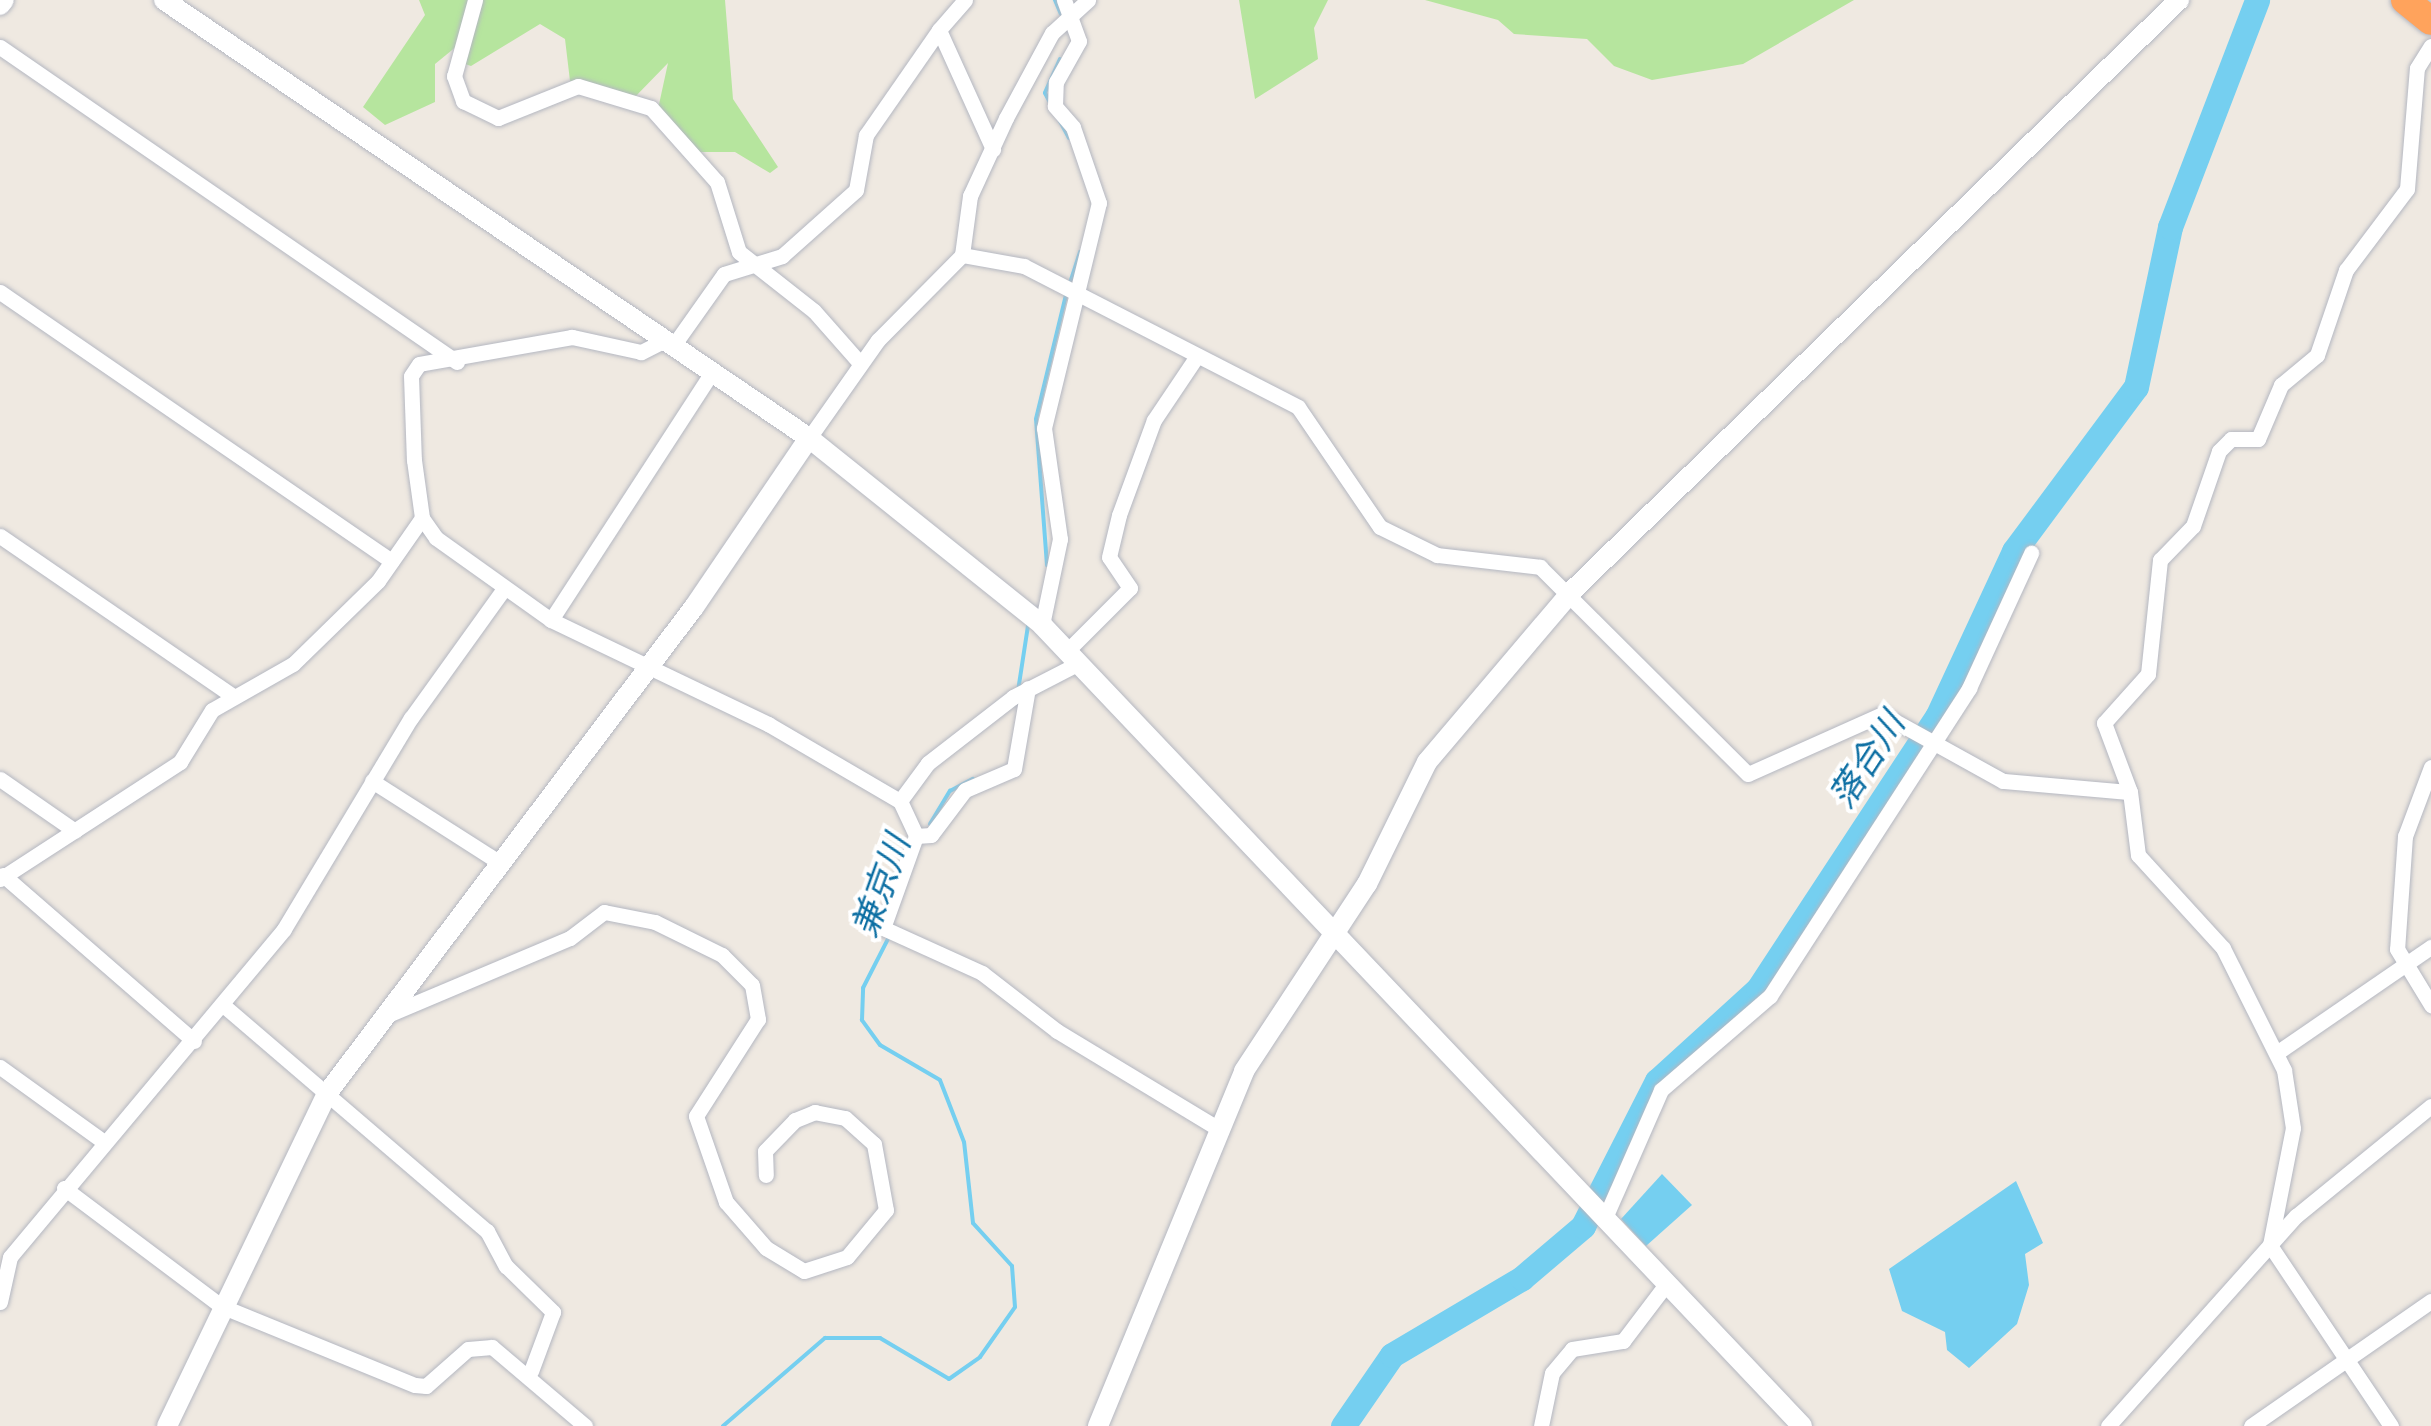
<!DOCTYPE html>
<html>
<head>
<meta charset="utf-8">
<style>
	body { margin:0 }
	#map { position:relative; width:2431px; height:1426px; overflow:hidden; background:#efe9e1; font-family:Rubik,"Noto Sans JP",sans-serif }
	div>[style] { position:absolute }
	.green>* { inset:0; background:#b6e59e }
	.water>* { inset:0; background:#75cff0 }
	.stream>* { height:4px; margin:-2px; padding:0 2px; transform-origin:2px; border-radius:2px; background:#75cff0 }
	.river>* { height:25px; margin:-12.5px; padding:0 12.5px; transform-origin:12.5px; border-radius:12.5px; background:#75cff0 }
	.roads { filter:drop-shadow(0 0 2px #b4b7c1) drop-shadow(0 0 2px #b4b7c1) }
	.street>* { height:15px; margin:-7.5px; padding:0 7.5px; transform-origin:7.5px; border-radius:7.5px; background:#fff }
	.secondary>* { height:20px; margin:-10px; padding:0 10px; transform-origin:10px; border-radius:10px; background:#fff }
	.highway>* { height:28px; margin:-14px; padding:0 14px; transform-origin:14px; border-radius:14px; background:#ffa35c }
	span { translate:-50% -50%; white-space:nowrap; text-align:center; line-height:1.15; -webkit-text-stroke:8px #fff; paint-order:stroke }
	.water-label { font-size:35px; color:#0d6fa3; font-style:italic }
</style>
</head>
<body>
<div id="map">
	<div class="green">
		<div style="clip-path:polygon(419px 0,469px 0,457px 46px,435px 64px,435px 102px,385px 125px,363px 107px,425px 15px)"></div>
		<div style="clip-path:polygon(479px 0,725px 0,733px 99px,778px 167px,770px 173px,735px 152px,699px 152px,658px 109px,668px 63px,634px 98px,570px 81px,565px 39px,540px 24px,471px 66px,462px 63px)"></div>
		<div style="clip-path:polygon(1239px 0,1328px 0,1314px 28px,1318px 59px,1255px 99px)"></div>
		<div style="clip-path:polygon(1425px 0,1854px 0,1743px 64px,1652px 80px,1614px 66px,1587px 39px,1514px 34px,1498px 20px)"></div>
	</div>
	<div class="water">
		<div style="clip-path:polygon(1662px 1174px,1692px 1205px,1646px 1246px,1621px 1219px)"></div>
		<div style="clip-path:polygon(2016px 1181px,2043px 1243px,2025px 1254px,2029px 1285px,2017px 1324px,1969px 1368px,1947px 1350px,1945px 1332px,1902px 1311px,1889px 1269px)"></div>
	</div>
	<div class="stream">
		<div style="left:1055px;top:0;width:15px;rotate:67deg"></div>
		<div style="left:1060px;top:59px;width:37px;rotate:114deg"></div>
		<div style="left:1045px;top:93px;width:51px;rotate:61.9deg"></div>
		<div style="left:1069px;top:286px;width:36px;rotate:-72deg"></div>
		<div style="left:1047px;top:565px;width:146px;rotate:-94.3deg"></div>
		<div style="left:1036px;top:419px;width:128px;rotate:-76.4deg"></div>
		<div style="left:1018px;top:691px;width:66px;rotate:-81.3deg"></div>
		<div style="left:930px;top:824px;width:39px;rotate:-59deg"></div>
		<div style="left:950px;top:791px;width:26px;rotate:-28deg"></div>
		<div style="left:723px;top:1426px;width:135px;rotate:-40.8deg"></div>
		<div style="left:825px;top:1338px;width:55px"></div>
		<div style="left:880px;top:1338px;width:80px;rotate:30.7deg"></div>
		<div style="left:949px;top:1379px;width:38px;rotate:-35deg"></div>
		<div style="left:980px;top:1357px;width:61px;rotate:-55deg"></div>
		<div style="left:1015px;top:1307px;width:41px;rotate:-94.2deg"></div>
		<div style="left:1012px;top:1266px;width:58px;rotate:-132.2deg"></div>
		<div style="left:973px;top:1223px;width:81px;rotate:-96.3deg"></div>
		<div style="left:964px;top:1142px;width:66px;rotate:-111.2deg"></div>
		<div style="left:940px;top:1080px;width:69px;rotate:-149.7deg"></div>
		<div style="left:880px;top:1045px;width:31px;rotate:-126deg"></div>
		<div style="left:862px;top:1020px;width:32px;rotate:-88deg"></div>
		<div style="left:863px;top:988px;width:59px;rotate:-63deg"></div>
	</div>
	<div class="river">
		<div style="left:1343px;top:1426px;width:86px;rotate:-55.4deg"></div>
		<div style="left:1392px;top:1355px;width:151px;rotate:-30.6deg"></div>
		<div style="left:1522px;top:1278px;width:80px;rotate:-40.4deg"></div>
		<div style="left:1583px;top:1226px;width:163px;rotate:-63deg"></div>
		<div style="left:1657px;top:1081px;width:137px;rotate:-42.3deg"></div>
		<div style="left:1758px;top:989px;width:326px;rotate:-56.7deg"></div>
		<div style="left:1937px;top:717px;width:183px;rotate:-65.1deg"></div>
		<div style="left:2014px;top:551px;width:204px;rotate:-53.4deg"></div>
		<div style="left:2136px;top:387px;width:164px;rotate:-78deg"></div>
		<div style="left:2170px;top:227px;width:243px;rotate:-69deg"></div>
	</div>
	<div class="roads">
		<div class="street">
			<div style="left:475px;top:0;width:79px;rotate:105.4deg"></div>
			<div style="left:454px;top:76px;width:27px;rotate:70deg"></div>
			<div style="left:463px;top:101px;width:39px;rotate:26deg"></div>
			<div style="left:498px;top:118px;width:86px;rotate:-21.8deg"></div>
			<div style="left:578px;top:86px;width:76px;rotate:16.8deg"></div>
			<div style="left:651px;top:108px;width:99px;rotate:48.3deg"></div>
			<div style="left:717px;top:182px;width:73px;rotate:72.6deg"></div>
			<div style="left:739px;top:252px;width:95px;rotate:38.2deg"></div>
			<div style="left:814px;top:311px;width:68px;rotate:48.6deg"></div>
			<div style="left:965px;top:0;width:40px;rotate:131deg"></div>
			<div style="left:939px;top:30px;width:131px;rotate:65.6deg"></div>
			<div style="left:0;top:47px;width:555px;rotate:34.58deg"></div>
			<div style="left:962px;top:255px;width:63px;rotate:10.1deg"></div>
			<div style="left:1024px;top:266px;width:308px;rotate:27.2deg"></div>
			<div style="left:1298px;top:407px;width:145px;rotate:55.7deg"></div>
			<div style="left:1380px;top:527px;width:64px;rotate:26.2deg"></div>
			<div style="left:1437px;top:555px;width:104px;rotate:6.6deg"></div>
			<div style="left:1540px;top:567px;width:293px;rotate:44.9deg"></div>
			<div style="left:1748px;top:774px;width:147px;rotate:-24.1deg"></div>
			<div style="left:1882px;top:714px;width:138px;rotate:29deg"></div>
			<div style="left:2003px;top:781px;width:127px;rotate:5deg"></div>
			<div style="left:0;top:292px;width:475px;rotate:34.5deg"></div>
			<div style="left:665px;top:340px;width:27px;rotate:153deg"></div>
			<div style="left:641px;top:352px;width:71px;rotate:-167.7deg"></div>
			<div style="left:572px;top:337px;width:155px;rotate:170deg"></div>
			<div style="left:419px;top:364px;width:14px;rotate:124deg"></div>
			<div style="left:411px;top:376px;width:84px;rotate:88deg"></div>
			<div style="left:414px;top:460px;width:59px;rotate:82.1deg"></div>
			<div style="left:422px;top:518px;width:24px;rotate:55deg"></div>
			<div style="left:436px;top:538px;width:141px;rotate:35.5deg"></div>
			<div style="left:551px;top:620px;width:241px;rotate:25.6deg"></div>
			<div style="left:768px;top:724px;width:153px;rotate:30.3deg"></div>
			<div style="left:900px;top:801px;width:38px;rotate:65deg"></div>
			<div style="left:916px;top:836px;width:98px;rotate:109.7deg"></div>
			<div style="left:883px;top:928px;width:109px;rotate:24.4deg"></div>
			<div style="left:982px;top:973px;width:95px;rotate:37.7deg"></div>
			<div style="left:1057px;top:1031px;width:187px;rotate:31.2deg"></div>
			<div style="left:673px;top:346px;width:88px;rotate:-54.7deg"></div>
			<div style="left:724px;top:274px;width:61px;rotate:-17.2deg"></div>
			<div style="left:782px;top:256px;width:99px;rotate:-41.7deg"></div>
			<div style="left:856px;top:190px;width:56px;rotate:-79.7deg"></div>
			<div style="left:866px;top:135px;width:128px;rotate:-55.2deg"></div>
			<div style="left:809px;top:438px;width:120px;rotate:-54.9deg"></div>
			<div style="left:878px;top:340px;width:120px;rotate:-45.3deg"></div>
			<div style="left:962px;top:255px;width:60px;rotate:-82.3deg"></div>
			<div style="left:970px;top:196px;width:86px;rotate:-65.2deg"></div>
			<div style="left:1006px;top:118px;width:97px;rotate:-61.6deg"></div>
			<div style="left:1052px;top:33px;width:49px;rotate:-42.5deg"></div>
			<div style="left:0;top:536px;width:283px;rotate:34.5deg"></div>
			<div style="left:551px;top:620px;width:296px;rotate:-57deg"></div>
			<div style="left:1042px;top:625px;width:88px;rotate:-78.2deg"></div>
			<div style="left:1060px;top:539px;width:112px;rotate:-98.2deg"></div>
			<div style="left:1044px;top:428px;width:232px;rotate:-76.3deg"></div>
			<div style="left:1099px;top:203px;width:80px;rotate:-108.9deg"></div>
			<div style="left:1073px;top:127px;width:28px;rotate:-131deg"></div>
			<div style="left:1055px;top:106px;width:24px;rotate:-88deg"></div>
			<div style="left:1056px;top:82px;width:47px;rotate:-60.7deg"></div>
			<div style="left:1079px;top:41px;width:44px;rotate:-110.1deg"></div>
			<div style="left:1067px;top:651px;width:89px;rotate:-45deg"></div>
			<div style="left:1130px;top:588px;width:37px;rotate:-124deg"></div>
			<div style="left:1109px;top:557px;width:43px;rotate:-76.6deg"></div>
			<div style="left:1119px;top:515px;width:101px;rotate:-69.8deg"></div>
			<div style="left:1154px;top:420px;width:77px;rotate:-56.1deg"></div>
			<div style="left:2431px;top:767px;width:74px;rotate:110.6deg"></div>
			<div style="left:2405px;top:836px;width:113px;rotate:94deg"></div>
			<div style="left:2397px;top:949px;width:66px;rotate:58.7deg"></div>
			<div style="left:0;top:779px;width:91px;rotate:34.7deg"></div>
			<div style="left:372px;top:781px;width:152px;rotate:32.6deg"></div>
			<div style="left:900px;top:801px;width:47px;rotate:-53.6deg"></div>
			<div style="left:928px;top:763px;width:108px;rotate:-37.8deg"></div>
			<div style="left:1013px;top:697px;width:74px;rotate:-27.3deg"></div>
			<div style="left:916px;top:836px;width:15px;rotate:-4deg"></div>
			<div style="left:931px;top:835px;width:56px;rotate:-52.9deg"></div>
			<div style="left:965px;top:790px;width:53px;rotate:-23.2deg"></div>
			<div style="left:1014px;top:769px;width:82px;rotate:-80.2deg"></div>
			<div style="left:3px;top:875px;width:253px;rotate:41deg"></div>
			<div style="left:0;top:879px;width:215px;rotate:-33deg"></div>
			<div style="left:180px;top:762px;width:61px;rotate:-58.4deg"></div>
			<div style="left:212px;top:710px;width:93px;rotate:-29.6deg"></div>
			<div style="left:293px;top:664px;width:119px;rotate:-44.3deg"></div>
			<div style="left:378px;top:581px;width:77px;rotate:-55.1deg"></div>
			<div style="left:223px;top:1005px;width:348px;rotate:40.6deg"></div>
			<div style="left:487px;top:1231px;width:40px;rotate:62deg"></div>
			<div style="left:506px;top:1266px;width:66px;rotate:44.4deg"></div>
			<div style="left:553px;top:1312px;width:63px;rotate:110.4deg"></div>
			<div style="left:385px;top:1016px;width:201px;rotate:-22.9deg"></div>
			<div style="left:570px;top:938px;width:43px;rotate:-37.4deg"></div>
			<div style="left:604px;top:912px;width:52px;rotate:11.1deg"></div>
			<div style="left:655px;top:922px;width:75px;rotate:26.2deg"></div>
			<div style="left:722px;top:955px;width:42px;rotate:45deg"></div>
			<div style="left:752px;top:985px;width:35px;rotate:80deg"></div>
			<div style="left:758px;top:1019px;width:115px;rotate:122.6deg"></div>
			<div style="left:696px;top:1116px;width:91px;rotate:70.8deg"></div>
			<div style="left:726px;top:1202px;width:61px;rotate:49deg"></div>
			<div style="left:766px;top:1248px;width:44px;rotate:31.2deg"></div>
			<div style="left:804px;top:1271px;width:45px;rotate:-18deg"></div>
			<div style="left:847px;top:1257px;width:61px;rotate:-50.3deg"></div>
			<div style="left:886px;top:1210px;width:67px;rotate:-100.3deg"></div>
			<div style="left:874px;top:1144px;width:39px;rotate:-138deg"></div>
			<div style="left:845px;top:1118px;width:31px;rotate:-169deg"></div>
			<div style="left:815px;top:1112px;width:22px;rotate:158deg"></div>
			<div style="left:795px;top:1120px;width:43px;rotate:134.1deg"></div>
			<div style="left:765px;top:1151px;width:24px;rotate:88deg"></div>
			<div style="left:2278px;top:1052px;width:186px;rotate:-34.5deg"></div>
			<div style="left:0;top:1067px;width:128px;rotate:35.8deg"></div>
			<div style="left:64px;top:1188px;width:196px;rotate:36.9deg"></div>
			<div style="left:221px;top:1306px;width:209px;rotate:22.2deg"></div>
			<div style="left:415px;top:1385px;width:11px;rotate:5deg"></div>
			<div style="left:426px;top:1386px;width:56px;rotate:-41.4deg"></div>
			<div style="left:468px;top:1349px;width:24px;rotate:-5deg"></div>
			<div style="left:492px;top:1347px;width:122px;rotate:40.3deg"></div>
			<div style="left:1604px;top:1220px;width:142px;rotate:-66.3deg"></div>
			<div style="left:1661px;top:1090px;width:144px;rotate:-40.8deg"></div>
			<div style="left:1770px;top:996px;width:367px;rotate:-57.1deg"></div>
			<div style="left:1969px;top:688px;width:149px;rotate:-65.3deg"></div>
			<div style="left:0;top:1302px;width:46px;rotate:-77.5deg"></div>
			<div style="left:10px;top:1257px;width:427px;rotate:-50.1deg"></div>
			<div style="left:284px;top:929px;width:246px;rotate:-59deg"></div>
			<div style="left:411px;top:718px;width:158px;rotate:-54.3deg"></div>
			<div style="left:1541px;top:1426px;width:54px;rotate:-78.3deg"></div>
			<div style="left:1552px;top:1373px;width:31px;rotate:-50deg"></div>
			<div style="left:1572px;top:1349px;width:52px;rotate:-8.9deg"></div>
			<div style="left:1623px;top:1341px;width:73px;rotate:-52.8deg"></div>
			<div style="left:2108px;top:1426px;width:282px;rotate:-48.2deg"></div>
			<div style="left:2296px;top:1216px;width:174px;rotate:-39.2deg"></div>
			<div style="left:2251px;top:1426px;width:219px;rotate:-34.8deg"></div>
			<div style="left:2391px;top:1426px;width:218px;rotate:-123.8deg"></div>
			<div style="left:2270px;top:1245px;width:119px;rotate:-78.9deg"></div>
			<div style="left:2293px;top:1128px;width:59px;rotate:-98.8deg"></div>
			<div style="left:2284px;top:1070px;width:136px;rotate:-116.6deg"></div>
			<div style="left:2223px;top:948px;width:126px;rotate:-132.4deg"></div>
			<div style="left:2138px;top:855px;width:64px;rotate:-97.2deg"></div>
			<div style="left:2130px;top:792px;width:74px;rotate:-110.6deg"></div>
			<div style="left:2104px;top:723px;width:66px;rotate:-48.1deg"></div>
			<div style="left:2148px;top:674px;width:115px;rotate:-84deg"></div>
			<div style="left:2160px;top:560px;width:47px;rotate:-45.9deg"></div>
			<div style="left:2193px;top:526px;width:79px;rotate:-70.9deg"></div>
			<div style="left:2219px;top:451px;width:17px;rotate:-45deg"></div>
			<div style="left:2231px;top:439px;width:27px"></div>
			<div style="left:2258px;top:439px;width:59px;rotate:-66.9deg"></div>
			<div style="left:2281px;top:385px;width:47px;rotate:-39.8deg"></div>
			<div style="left:2317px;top:355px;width:90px;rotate:-71.2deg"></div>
			<div style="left:2346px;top:270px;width:101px;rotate:-53deg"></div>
			<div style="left:2407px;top:189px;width:121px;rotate:-85.3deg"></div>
			<div style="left:2417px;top:68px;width:26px;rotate:-58deg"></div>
		</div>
		<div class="secondary">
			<div style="left:164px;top:0;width:780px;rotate:34.18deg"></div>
			<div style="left:809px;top:438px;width:299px;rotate:38.7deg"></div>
			<div style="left:1042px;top:625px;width:1104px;rotate:46.5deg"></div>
			<div style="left:0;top:5px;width:6px;rotate:-51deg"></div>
			<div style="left:167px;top:1426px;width:367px;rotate:-64.3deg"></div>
			<div style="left:326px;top:1095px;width:611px;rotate:-52.98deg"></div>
			<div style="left:694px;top:607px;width:204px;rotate:-55.8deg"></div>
			<div style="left:1098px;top:1426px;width:384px;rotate:-67.6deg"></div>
			<div style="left:1244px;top:1071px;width:224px;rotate:-56.7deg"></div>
			<div style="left:1367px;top:884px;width:136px;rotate:-63.8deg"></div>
			<div style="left:1427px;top:762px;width:223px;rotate:-49.7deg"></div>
			<div style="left:1571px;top:592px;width:849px;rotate:-44.24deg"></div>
		</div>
		<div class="highway">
			<div style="left:2405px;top:0;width:33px;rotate:39deg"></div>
		</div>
	</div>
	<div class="water-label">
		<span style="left:1867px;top:760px;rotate:-57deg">落合川</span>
		<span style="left:881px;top:886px;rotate:-70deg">兼京川</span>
	</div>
</div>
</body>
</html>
